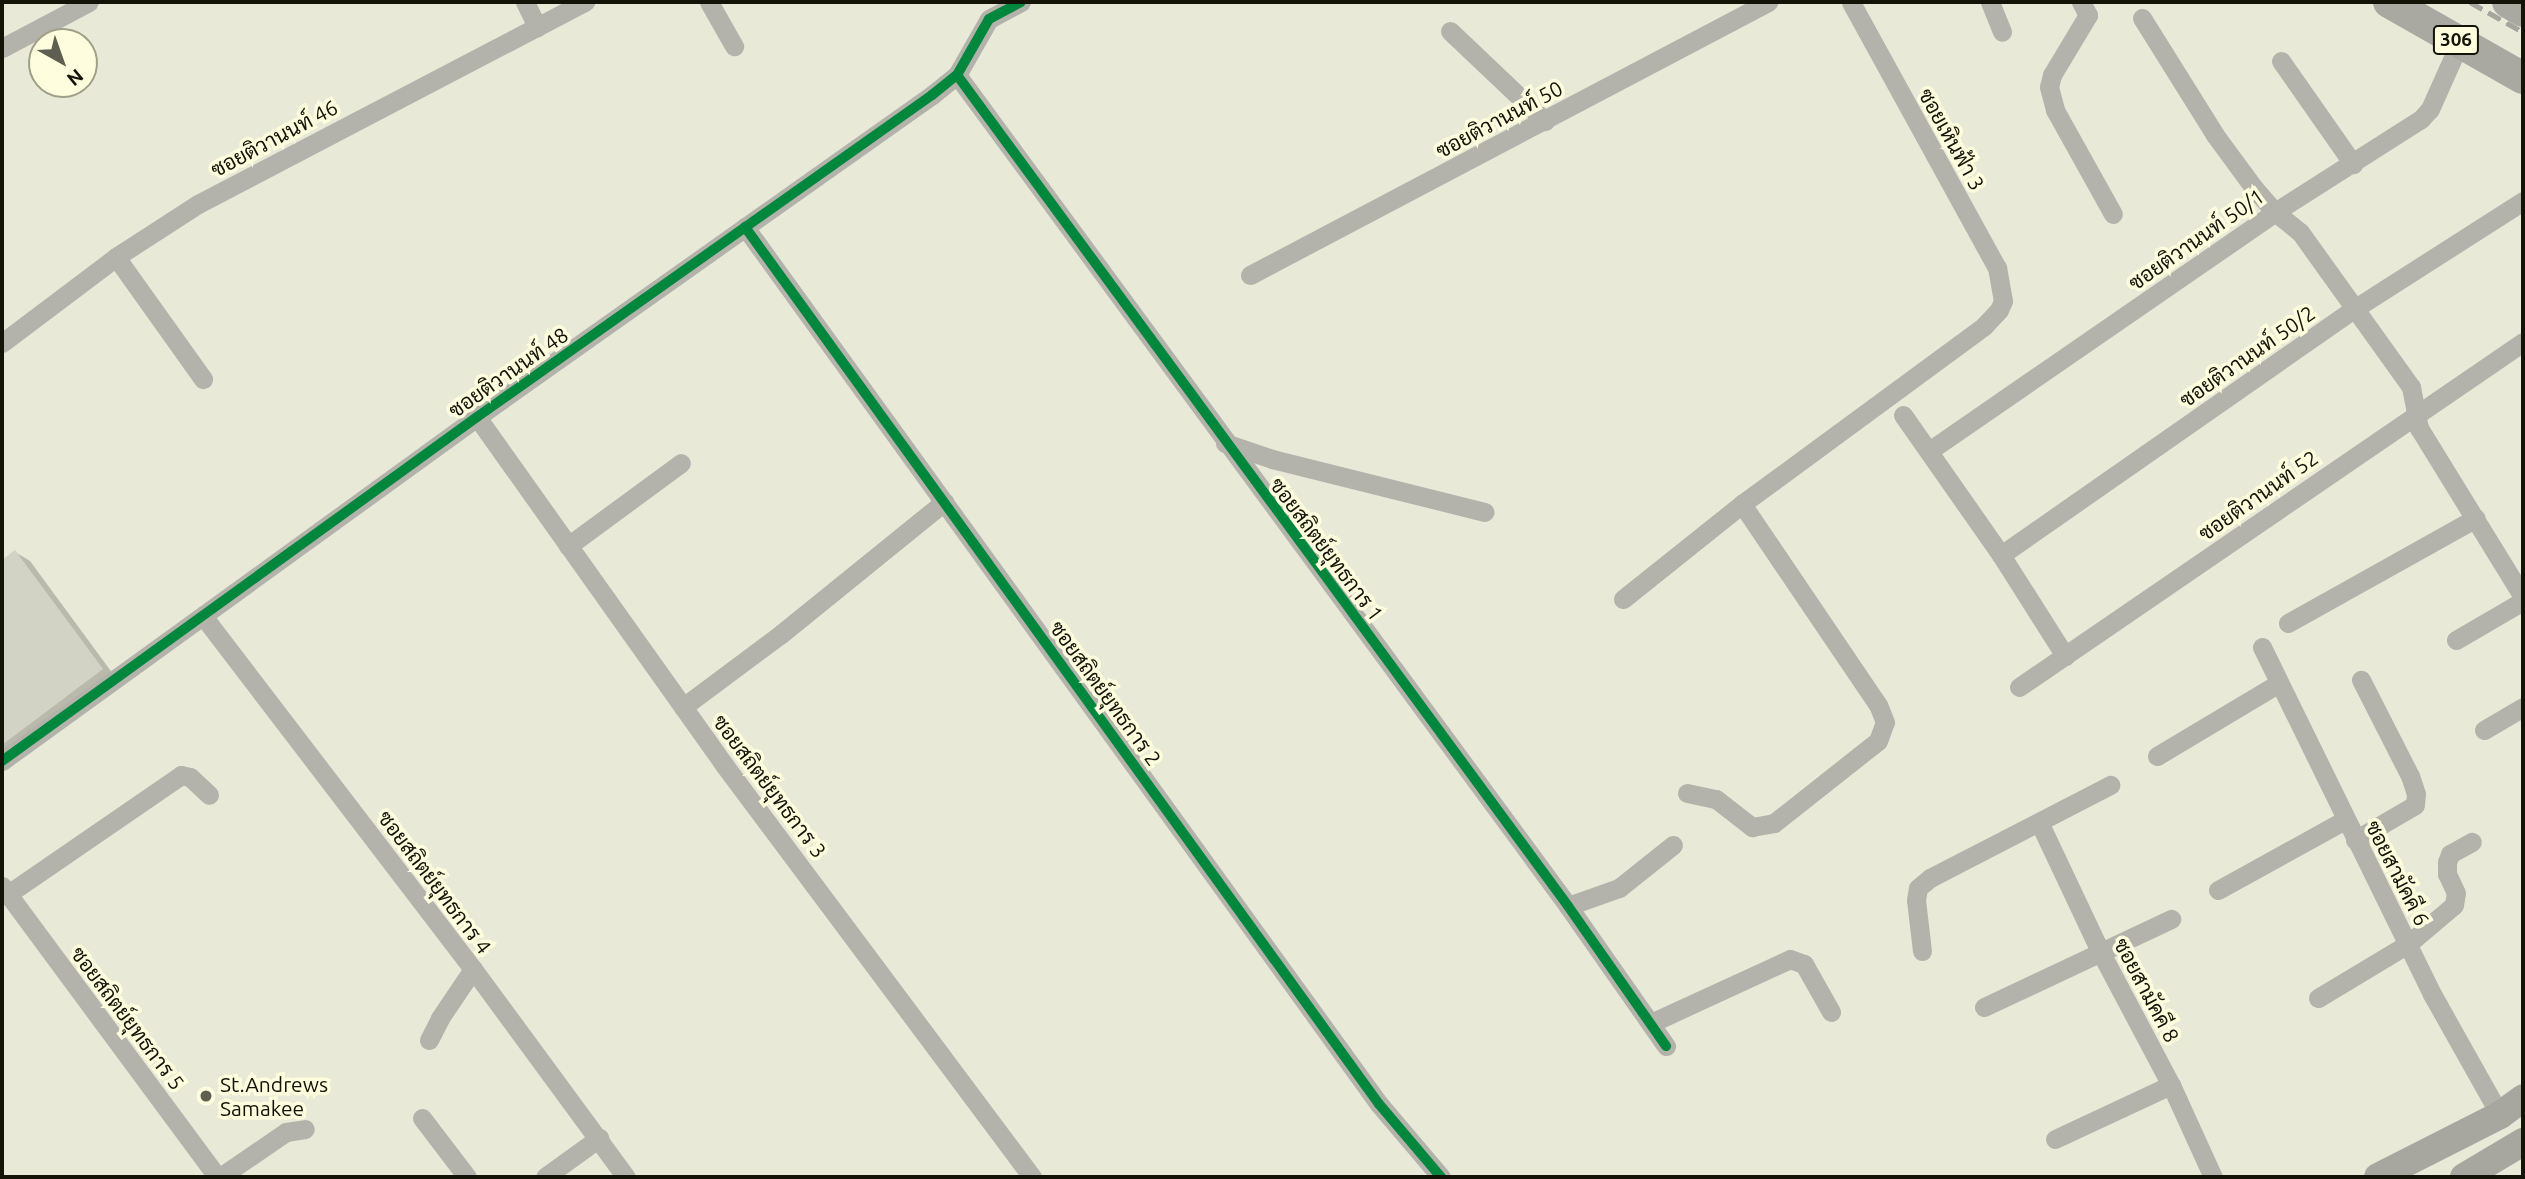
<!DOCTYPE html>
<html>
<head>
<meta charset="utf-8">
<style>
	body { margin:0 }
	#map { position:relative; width:2525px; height:1179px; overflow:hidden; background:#e9e9d8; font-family:Ubuntu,Sarabun,sans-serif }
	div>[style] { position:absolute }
	.shadow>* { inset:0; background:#0003 }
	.building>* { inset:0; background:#d2d2c5 }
	.street>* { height:19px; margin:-9.5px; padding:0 9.5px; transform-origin:9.5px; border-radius:9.5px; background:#b3b3ac }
	.secondary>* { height:28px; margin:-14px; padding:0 14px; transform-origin:14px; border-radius:14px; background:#a7a7a0 }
	.primary>* { height:32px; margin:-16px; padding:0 16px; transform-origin:16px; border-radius:16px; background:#a9a9a1 }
	.rail>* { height:5px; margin-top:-2.5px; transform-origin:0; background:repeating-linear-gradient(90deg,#a6a69e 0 14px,transparent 0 21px) }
	.cycleway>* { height:10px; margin:-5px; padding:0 5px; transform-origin:5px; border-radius:5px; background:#00873e }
	.dots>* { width:19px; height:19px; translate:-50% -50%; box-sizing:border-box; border:4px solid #fefede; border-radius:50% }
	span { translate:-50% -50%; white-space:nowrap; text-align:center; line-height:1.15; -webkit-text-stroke:7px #fefede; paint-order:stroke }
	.shield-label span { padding:2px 5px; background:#fefede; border:2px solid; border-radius:5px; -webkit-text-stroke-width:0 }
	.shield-label { font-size:19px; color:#131308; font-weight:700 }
	.street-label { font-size:21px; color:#131308 }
	.poi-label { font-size:21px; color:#131308 }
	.left { translate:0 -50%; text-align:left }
	.frame { position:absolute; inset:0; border:4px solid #131308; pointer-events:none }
	.north { position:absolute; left:28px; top:28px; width:70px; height:70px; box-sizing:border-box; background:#fefede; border:2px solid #a0a088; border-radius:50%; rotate:140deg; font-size:19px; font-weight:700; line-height:28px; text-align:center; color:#131308 }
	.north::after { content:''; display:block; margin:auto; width:24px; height:32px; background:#5e5e51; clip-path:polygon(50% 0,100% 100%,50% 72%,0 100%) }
</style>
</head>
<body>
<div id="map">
	<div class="shadow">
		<div style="clip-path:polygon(15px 552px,30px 561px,116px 678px,2px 763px,2px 562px)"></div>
	</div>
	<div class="building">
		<div style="clip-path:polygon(15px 550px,103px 669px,2px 745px,2px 560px)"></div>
	</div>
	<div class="street">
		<div style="left:525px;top:2px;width:28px;rotate:64deg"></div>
		<div style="left:709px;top:2px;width:51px;rotate:60.4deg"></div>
		<div style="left:1990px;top:2px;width:32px;rotate:68deg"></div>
		<div style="left:2081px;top:2px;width:15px;rotate:62deg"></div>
		<div style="left:2088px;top:15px;width:70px;rotate:121deg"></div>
		<div style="left:2052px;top:75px;width:12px;rotate:104deg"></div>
		<div style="left:2049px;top:87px;width:24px;rotate:75deg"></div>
		<div style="left:2055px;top:110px;width:119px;rotate:60.9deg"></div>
		<div style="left:2142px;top:18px;width:138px;rotate:58deg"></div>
		<div style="left:2215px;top:135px;width:66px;rotate:53.7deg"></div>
		<div style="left:2254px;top:188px;width:32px;rotate:49deg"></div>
		<div style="left:2275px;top:212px;width:32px;rotate:39deg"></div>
		<div style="left:2300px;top:232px;width:191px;rotate:54.4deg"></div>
		<div style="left:2411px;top:387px;width:42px;rotate:79deg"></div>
		<div style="left:2419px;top:428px;width:198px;rotate:58.4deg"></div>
		<div style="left:1450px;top:31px;width:131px;rotate:43.5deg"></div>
		<div style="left:2px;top:48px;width:98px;rotate:-27.9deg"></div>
		<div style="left:2281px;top:61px;width:126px;rotate:55deg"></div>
		<div style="left:957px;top:75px;width:1031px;rotate:53.67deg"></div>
		<div style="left:1568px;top:906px;width:171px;rotate:55deg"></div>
		<div style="left:745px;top:227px;width:1082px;rotate:54.14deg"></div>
		<div style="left:1379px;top:1104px;width:96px;rotate:49.7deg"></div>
		<div style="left:116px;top:257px;width:150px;rotate:54.5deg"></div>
		<div style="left:1250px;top:275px;width:586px;rotate:-27.79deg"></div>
		<div style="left:2px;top:343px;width:143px;rotate:-37deg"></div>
		<div style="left:116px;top:257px;width:98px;rotate:-32.9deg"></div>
		<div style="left:198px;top:204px;width:437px;rotate:-27.6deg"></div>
		<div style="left:1903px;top:415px;width:171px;rotate:55deg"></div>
		<div style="left:2001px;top:555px;width:120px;rotate:57.6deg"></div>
		<div style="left:477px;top:417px;width:428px;rotate:54.6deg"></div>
		<div style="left:725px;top:766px;width:513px;rotate:53.24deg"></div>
		<div style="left:1225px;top:443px;width:50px;rotate:18.8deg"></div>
		<div style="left:1272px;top:459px;width:219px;rotate:14deg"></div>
		<div style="left:1929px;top:451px;width:421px;rotate:-34.6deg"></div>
		<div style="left:2275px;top:212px;width:173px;rotate:-32.5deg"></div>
		<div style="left:2421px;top:119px;width:13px;rotate:-48deg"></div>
		<div style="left:2430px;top:109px;width:73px;rotate:-65.9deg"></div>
		<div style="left:568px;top:546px;width:140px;rotate:-36.3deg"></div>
		<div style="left:2001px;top:555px;width:430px;rotate:-34.9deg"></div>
		<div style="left:2354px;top:309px;width:201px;rotate:-32.6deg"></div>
		<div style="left:1623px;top:599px;width:152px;rotate:-38.6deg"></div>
		<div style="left:1742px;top:504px;width:300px;rotate:-36.3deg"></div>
		<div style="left:1984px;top:326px;width:22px;rotate:-47deg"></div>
		<div style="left:1999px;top:310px;width:10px;rotate:-66deg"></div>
		<div style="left:2003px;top:301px;width:34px;rotate:-100deg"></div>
		<div style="left:1997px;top:268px;width:303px;rotate:-118.8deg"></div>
		<div style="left:203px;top:616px;width:444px;rotate:52.6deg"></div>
		<div style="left:473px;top:969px;width:258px;rotate:53.7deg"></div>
		<div style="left:2288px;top:623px;width:215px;rotate:-29.2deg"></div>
		<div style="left:2456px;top:640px;width:78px;rotate:-30.2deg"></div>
		<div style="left:2262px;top:647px;width:386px;rotate:63.9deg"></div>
		<div style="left:2432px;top:994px;width:139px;rotate:60.7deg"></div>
		<div style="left:2019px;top:687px;width:611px;rotate:-34.39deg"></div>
		<div style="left:683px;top:707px;width:122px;rotate:-36.7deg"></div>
		<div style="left:781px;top:634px;width:210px;rotate:-39deg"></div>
		<div style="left:2484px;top:730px;width:45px;rotate:-30.5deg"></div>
		<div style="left:2157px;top:756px;width:142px;rotate:-30.9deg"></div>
		<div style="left:2px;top:761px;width:586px;rotate:-35.91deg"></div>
		<div style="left:477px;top:417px;width:557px;rotate:-35.29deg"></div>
		<div style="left:932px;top:95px;width:32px;rotate:-39deg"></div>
		<div style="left:957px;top:75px;width:64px;rotate:-60.3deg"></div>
		<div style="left:989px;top:19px;width:36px;rotate:-28deg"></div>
		<div style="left:1687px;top:793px;width:30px;rotate:12deg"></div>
		<div style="left:1716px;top:799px;width:46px;rotate:37.9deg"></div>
		<div style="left:1752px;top:827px;width:22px;rotate:-10deg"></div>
		<div style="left:1774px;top:823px;width:132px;rotate:-38.3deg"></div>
		<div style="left:1878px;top:741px;width:20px;rotate:-70deg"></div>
		<div style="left:1885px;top:722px;width:18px;rotate:-112deg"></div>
		<div style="left:1878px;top:705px;width:243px;rotate:-124.1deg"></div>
		<div style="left:2040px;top:824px;width:140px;rotate:64.7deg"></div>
		<div style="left:2100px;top:951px;width:152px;rotate:62.1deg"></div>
		<div style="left:2171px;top:1085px;width:101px;rotate:65.5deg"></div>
		<div style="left:2355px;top:840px;width:69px;rotate:-30.3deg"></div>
		<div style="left:2415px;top:805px;width:11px;rotate:-85deg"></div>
		<div style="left:2416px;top:794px;width:19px;rotate:-108deg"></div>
		<div style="left:2410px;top:776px;width:108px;rotate:-117deg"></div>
		<div style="left:2px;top:886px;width:362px;rotate:53.5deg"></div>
		<div style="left:2218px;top:890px;width:145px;rotate:-28.9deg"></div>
		<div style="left:8px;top:894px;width:210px;rotate:-34.5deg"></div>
		<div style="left:181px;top:775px;width:9px;rotate:13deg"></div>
		<div style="left:190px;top:777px;width:26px;rotate:43deg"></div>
		<div style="left:1568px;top:906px;width:54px;rotate:-19.4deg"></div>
		<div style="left:1619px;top:888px;width:69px;rotate:-38.5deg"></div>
		<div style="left:1922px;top:951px;width:51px;rotate:-96.7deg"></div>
		<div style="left:1916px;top:900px;width:12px;rotate:-81deg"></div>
		<div style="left:1918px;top:888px;width:16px;rotate:-40deg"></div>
		<div style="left:1930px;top:878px;width:203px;rotate:-27.3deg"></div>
		<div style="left:2318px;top:998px;width:105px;rotate:-31deg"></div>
		<div style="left:2408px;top:944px;width:60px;rotate:-40.3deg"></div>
		<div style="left:2454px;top:905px;width:12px;rotate:-81deg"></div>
		<div style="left:2456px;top:893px;width:21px;rotate:-115deg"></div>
		<div style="left:2447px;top:874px;width:12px;rotate:-90deg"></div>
		<div style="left:2447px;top:862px;width:9px;rotate:-69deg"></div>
		<div style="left:2450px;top:854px;width:25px;rotate:-29deg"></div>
		<div style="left:1984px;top:1007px;width:207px;rotate:-25.2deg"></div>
		<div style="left:1651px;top:1023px;width:153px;rotate:-24.7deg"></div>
		<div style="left:1790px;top:959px;width:15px;rotate:20deg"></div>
		<div style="left:1804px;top:964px;width:55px;rotate:60.6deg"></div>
		<div style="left:429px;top:1040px;width:25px;rotate:-63deg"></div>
		<div style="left:440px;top:1018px;width:59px;rotate:-56deg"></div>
		<div style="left:422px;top:1118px;width:74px;rotate:52.7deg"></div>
		<div style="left:2055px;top:1139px;width:128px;rotate:-25deg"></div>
		<div style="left:220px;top:1177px;width:80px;rotate:-34.3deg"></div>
		<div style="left:286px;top:1132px;width:19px;rotate:-9deg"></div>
		<div style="left:545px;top:1177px;width:67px;rotate:-35.8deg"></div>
	</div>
	<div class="secondary">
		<div style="left:2378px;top:1177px;width:137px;rotate:-26.9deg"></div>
		<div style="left:2500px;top:1115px;width:29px;rotate:-36deg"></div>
		<div style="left:2464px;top:1177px;width:69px;rotate:-30.7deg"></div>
	</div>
	<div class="primary">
		<div style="left:2389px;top:2px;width:154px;rotate:29.6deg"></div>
		<div style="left:2508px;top:2px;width:17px;rotate:31deg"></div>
	</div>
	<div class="rail">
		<div style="left:2470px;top:2px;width:61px;rotate:29.5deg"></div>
	</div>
	<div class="cycleway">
		<div style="left:957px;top:75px;width:1031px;rotate:53.67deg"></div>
		<div style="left:1568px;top:906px;width:171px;rotate:55deg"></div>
		<div style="left:745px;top:227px;width:1082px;rotate:54.14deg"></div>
		<div style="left:1379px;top:1104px;width:96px;rotate:49.7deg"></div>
		<div style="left:2px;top:761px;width:586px;rotate:-35.91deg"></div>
		<div style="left:477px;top:417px;width:557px;rotate:-35.29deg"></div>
		<div style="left:932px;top:95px;width:32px;rotate:-39deg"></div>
		<div style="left:957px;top:75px;width:64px;rotate:-60.3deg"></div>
		<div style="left:989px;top:19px;width:36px;rotate:-28deg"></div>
	</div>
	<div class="dots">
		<div style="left:206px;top:1096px;background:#5e5e51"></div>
	</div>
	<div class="shield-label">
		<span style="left:2456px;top:40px">306</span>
	</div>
	<div class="street-label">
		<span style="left:1499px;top:119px;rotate:-28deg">ซอยติวานนท์ 50</span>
		<span style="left:274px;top:138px;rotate:-28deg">ซอยติวานนท์ 46</span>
		<span style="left:1952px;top:139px;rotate:61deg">ซอยเหินฟ้า 3</span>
		<span style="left:2196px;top:239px;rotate:-35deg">ซอยติวานนท์ 50/1</span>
		<span style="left:2247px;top:356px;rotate:-35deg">ซอยติวานนท์ 50/2</span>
		<span style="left:508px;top:372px;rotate:-35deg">ซอยติวานนท์ 48</span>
		<span style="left:2258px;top:495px;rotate:-35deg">ซอยติวานนท์ 52</span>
		<span style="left:1327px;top:549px;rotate:53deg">ซอยสถิตย์ยุทธการ 1</span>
		<span style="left:1106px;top:693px;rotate:54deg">ซอยสถิตย์ยุทธการ 2</span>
		<span style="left:770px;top:786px;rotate:53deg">ซอยสถิตย์ยุทธการ 3</span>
		<span style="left:2398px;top:873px;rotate:63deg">ซอยสามัคคี 6</span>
		<span style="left:435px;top:882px;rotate:53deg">ซอยสถิตย์ยุทธการ 4</span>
		<span style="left:2147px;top:990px;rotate:62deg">ซอยสามัคคี 8</span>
		<span style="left:128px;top:1018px;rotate:53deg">ซอยสถิตย์ยุทธการ 5</span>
	</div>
	<div class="poi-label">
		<span class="left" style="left:220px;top:1096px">St.Andrews<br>Samakee</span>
	</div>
	<div class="frame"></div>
	<div class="north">N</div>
</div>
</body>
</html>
